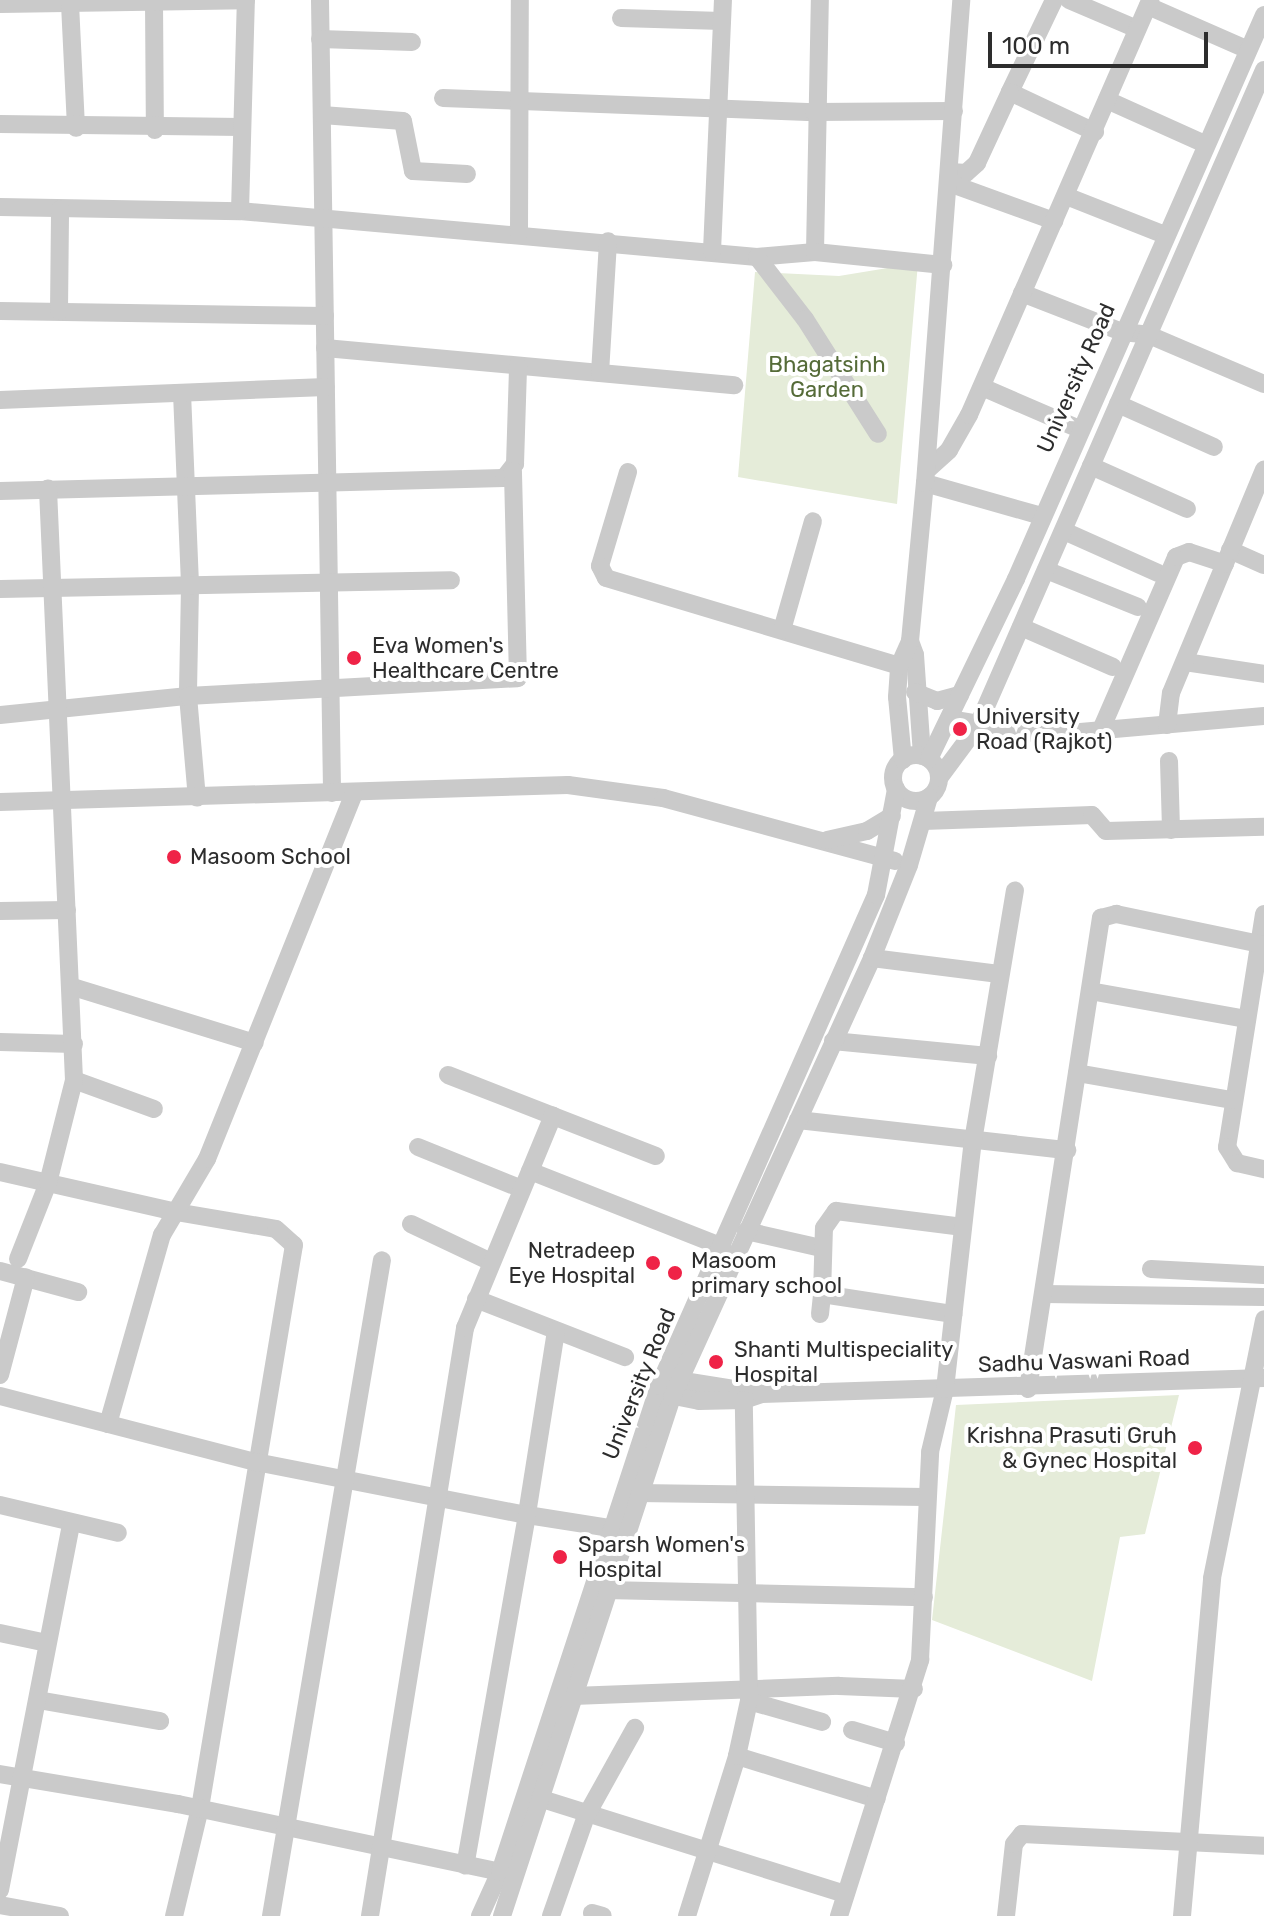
<!DOCTYPE html>
<html>
<head>
<meta charset="utf-8">
<style>
	body { margin:0 }
	#map { position:relative; width:1264px; height:1916px; overflow:hidden; background:#fff; font-family:Rubik,sans-serif }
	div>[style] { position:absolute }
	.green>* { inset:0; background:#e5ecd9 }
	.minor>* { height:18px; margin:-9px; padding:0 9px; transform-origin:9px; border-radius:9px; background:#cacaca }
	.minor>.ring { margin:-9px; padding:0; box-sizing:content-box; background:none; border:18px solid #cacaca; border-radius:50% }
	.dots>* { width:22px; height:22px; translate:-50% -50%; box-sizing:border-box; border:4px solid #fff; border-radius:50% }
	span { translate:-50% -50%; white-space:nowrap; text-align:center; line-height:1.15; -webkit-text-stroke:8px #fff; paint-order:stroke }
	.park-label { font-size:22px; color:#556b38 }
	.street-label { font-size:22px; color:#2d2d2d }
	.poi-label { font-size:22px; color:#2d2d2d }
	.left { translate:0 -50%; text-align:left }
	.right { translate:-100% -50%; text-align:right }
	.scale { position:absolute; left:988px; top:32px; width:220px; height:36px; box-sizing:border-box; border:4px solid #2d2d2d; border-top:0; padding-left:10px; font-size:24px; line-height:28px; white-space:nowrap; color:#2d2d2d; -webkit-text-stroke:6px #fff; paint-order:stroke }
</style>
</head>
<body>
<div id="map">
	<div class="green">
		<div style="clip-path:polygon(918px 263px,897px 504px,738px 477px,755px 272px,839px 276px)"></div>
		<div style="clip-path:polygon(1179px 1395px,1145px 1534px,1120px 1537px,1092px 1681px,932px 1620px,956px 1405px)"></div>
	</div>
	<div class="minor">
		<div style="left:320px;top:0;width:793px;rotate:89.13deg"></div>
		<div style="left:1054px;top:0;width:102px;rotate:115.6deg"></div>
		<div style="left:1010px;top:92px;width:94px;rotate:25.2deg"></div>
		<div style="left:1069px;top:0;width:74px;rotate:23.1deg"></div>
		<div style="left:154px;top:1px;width:129px;rotate:89.6deg"></div>
		<div style="left:0;top:4px;width:246px;rotate:-0.9deg"></div>
		<div style="left:70px;top:4px;width:124px;rotate:87.2deg"></div>
		<div style="left:1148px;top:6px;width:109px;rotate:23.7deg"></div>
		<div style="left:621px;top:18px;width:101px;rotate:1.7deg"></div>
		<div style="left:320px;top:39px;width:92px;rotate:1.9deg"></div>
		<div style="left:443px;top:98px;width:371px;rotate:2.2deg"></div>
		<div style="left:814px;top:112px;width:140px;rotate:-0.4deg"></div>
		<div style="left:1107px;top:100px;width:107px;rotate:24.2deg"></div>
		<div style="left:322px;top:115px;width:81px;rotate:4.2deg"></div>
		<div style="left:403px;top:121px;width:51px;rotate:78.7deg"></div>
		<div style="left:413px;top:171px;width:54px;rotate:3.2deg"></div>
		<div style="left:0;top:124px;width:242px;rotate:0.7deg"></div>
		<div style="left:951px;top:172px;width:15px;rotate:4deg"></div>
		<div style="left:966px;top:173px;width:15px;rotate:-42deg"></div>
		<div style="left:977px;top:163px;width:78px;rotate:-65.1deg"></div>
		<div style="left:949px;top:183px;width:112px;rotate:19.9deg"></div>
		<div style="left:1066px;top:196px;width:106px;rotate:21.5deg"></div>
		<div style="left:0;top:207px;width:240px;rotate:1deg"></div>
		<div style="left:240px;top:211px;width:519px;rotate:5.08deg"></div>
		<div style="left:757px;top:257px;width:58px;rotate:-4.9deg"></div>
		<div style="left:815px;top:252px;width:252px;rotate:-88.9deg"></div>
		<div style="left:240px;top:211px;width:211px;rotate:-88.4deg"></div>
		<div style="left:519px;top:233px;width:233px;rotate:-89.8deg"></div>
		<div style="left:712px;top:251px;width:251px;rotate:-87.5deg"></div>
		<div style="left:815px;top:252px;width:129px;rotate:5.8deg"></div>
		<div style="left:757px;top:257px;width:78px;rotate:52.3deg"></div>
		<div style="left:805px;top:319px;width:136px;rotate:57.6deg"></div>
		<div style="left:1022px;top:293px;width:107px;rotate:21.3deg"></div>
		<div style="left:1122px;top:332px;width:27px;rotate:6deg"></div>
		<div style="left:1149px;top:335px;width:125px;rotate:23.1deg"></div>
		<div style="left:0;top:311px;width:325px;rotate:0.9deg"></div>
		<div style="left:59px;top:311px;width:102px;rotate:-89.4deg"></div>
		<div style="left:325px;top:348px;width:411px;rotate:5.2deg"></div>
		<div style="left:600px;top:373px;width:132px;rotate:-86.5deg"></div>
		<div style="left:982px;top:387px;width:106px;rotate:23.4deg"></div>
		<div style="left:182px;top:393px;width:194px;rotate:87.6deg"></div>
		<div style="left:190px;top:587px;width:109px;rotate:91.1deg"></div>
		<div style="left:188px;top:696px;width:102px;rotate:85deg"></div>
		<div style="left:0;top:400px;width:326px;rotate:-2.3deg"></div>
		<div style="left:1118px;top:404px;width:105px;rotate:24.1deg"></div>
		<div style="left:1091px;top:466px;width:105px;rotate:24.1deg"></div>
		<div style="left:926px;top:471px;width:31px;rotate:-42deg"></div>
		<div style="left:949px;top:450px;width:40px;rotate:-60.3deg"></div>
		<div style="left:969px;top:415px;width:453px;rotate:-66.4deg"></div>
		<div style="left:628px;top:472px;width:98px;rotate:106.6deg"></div>
		<div style="left:600px;top:566px;width:13px;rotate:63deg"></div>
		<div style="left:606px;top:578px;width:306px;rotate:16.7deg"></div>
		<div style="left:925px;top:483px;width:122px;rotate:15.8deg"></div>
		<div style="left:0;top:491px;width:504px;rotate:-1.48deg"></div>
		<div style="left:504px;top:478px;width:18px;rotate:-52deg"></div>
		<div style="left:515px;top:464px;width:98px;rotate:-88.2deg"></div>
		<div style="left:1064px;top:531px;width:103px;rotate:24.1deg"></div>
		<div style="left:1230px;top:550px;width:37px;rotate:24deg"></div>
		<div style="left:1046px;top:570px;width:99px;rotate:21.9deg"></div>
		<div style="left:0;top:589px;width:451px;rotate:-1.1deg"></div>
		<div style="left:1021px;top:627px;width:100px;rotate:23.5deg"></div>
		<div style="left:782px;top:630px;width:113px;rotate:-74.1deg"></div>
		<div style="left:910px;top:641px;width:15px;rotate:70deg"></div>
		<div style="left:915px;top:655px;width:101px;rotate:86deg"></div>
		<div style="left:1185px;top:662px;width:80px;rotate:8.6deg"></div>
		<div style="left:915px;top:692px;width:24px;rotate:22deg"></div>
		<div style="left:937px;top:701px;width:24px;rotate:-15deg"></div>
		<div style="left:0;top:715px;width:189px;rotate:-5.8deg"></div>
		<div style="left:188px;top:696px;width:330px;rotate:-3.1deg"></div>
		<div style="left:518px;top:678px;width:207px;rotate:-91.4deg"></div>
		<div style="left:949px;top:719px;width:98px;rotate:9.4deg"></div>
		<div style="left:1046px;top:735px;width:219px;rotate:-5deg"></div>
		<div style="left:1167px;top:725px;width:32px;rotate:-83deg"></div>
		<div style="left:1171px;top:693px;width:242px;rotate:-67.4deg"></div>
		<div style="left:1100px;top:732px;width:191px;rotate:-66.5deg"></div>
		<div style="left:1176px;top:557px;width:14px;rotate:-21deg"></div>
		<div style="left:1189px;top:552px;width:38px;rotate:18deg"></div>
		<div class="ring" style="left:893px;top:755px;width:28px;height:28px"></div>
		<div style="left:929px;top:759px;width:200px;rotate:-64.2deg"></div>
		<div style="left:1016px;top:579px;width:616px;rotate:-66.26deg"></div>
		<div style="left:903px;top:760px;width:63px;rotate:-95.4deg"></div>
		<div style="left:897px;top:697px;width:31px;rotate:-86deg"></div>
		<div style="left:899px;top:666px;width:27px;rotate:-66deg"></div>
		<div style="left:910px;top:641px;width:159px;rotate:-84.6deg"></div>
		<div style="left:925px;top:483px;width:484px;rotate:-85.7deg"></div>
		<div style="left:1169px;top:761px;width:69px;rotate:88.3deg"></div>
		<div style="left:939px;top:778px;width:64px;rotate:-53.3deg"></div>
		<div style="left:977px;top:727px;width:717px;rotate:-66.4deg"></div>
		<div style="left:0;top:802px;width:568px;rotate:-1.71deg"></div>
		<div style="left:568px;top:785px;width:96px;rotate:7.8deg"></div>
		<div style="left:663px;top:798px;width:240px;rotate:15.2deg"></div>
		<div style="left:923px;top:821px;width:169px;rotate:-2deg"></div>
		<div style="left:1092px;top:815px;width:21px;rotate:49deg"></div>
		<div style="left:1106px;top:831px;width:158px;rotate:-1.5deg"></div>
		<div style="left:827px;top:840px;width:41px;rotate:-12.7deg"></div>
		<div style="left:867px;top:831px;width:29px;rotate:-31deg"></div>
		<div style="left:0;top:911px;width:67px;rotate:-0.9deg"></div>
		<div style="left:1264px;top:914px;width:236px;rotate:99deg"></div>
		<div style="left:1227px;top:1147px;width:19px;rotate:58deg"></div>
		<div style="left:1237px;top:1163px;width:28px;rotate:13deg"></div>
		<div style="left:872px;top:958px;width:128px;rotate:7.2deg"></div>
		<div style="left:73px;top:987px;width:190px;rotate:17.1deg"></div>
		<div style="left:1090px;top:991px;width:158px;rotate:10.2deg"></div>
		<div style="left:833px;top:1041px;width:156px;rotate:5.5deg"></div>
		<div style="left:0;top:1042px;width:74px;rotate:1.5deg"></div>
		<div style="left:1077px;top:1073px;width:157px;rotate:9.9deg"></div>
		<div style="left:448px;top:1075px;width:223px;rotate:21.3deg"></div>
		<div style="left:74px;top:1080px;width:85px;rotate:19.9deg"></div>
		<div style="left:798px;top:1120px;width:271px;rotate:6.4deg"></div>
		<div style="left:418px;top:1147px;width:112px;rotate:22deg"></div>
		<div style="left:530px;top:1171px;width:207px;rotate:21.5deg"></div>
		<div style="left:0;top:1172px;width:180px;rotate:12.8deg"></div>
		<div style="left:176px;top:1212px;width:101px;rotate:9.6deg"></div>
		<div style="left:276px;top:1229px;width:24px;rotate:42deg"></div>
		<div style="left:294px;top:1245px;width:571px;rotate:99.48deg"></div>
		<div style="left:200px;top:1808px;width:111px;rotate:103.5deg"></div>
		<div style="left:411px;top:1224px;width:89px;rotate:25.4deg"></div>
		<div style="left:746px;top:1231px;width:77px;rotate:12.8deg"></div>
		<div style="left:18px;top:1259px;width:82px;rotate:-68.5deg"></div>
		<div style="left:48px;top:1183px;width:106px;rotate:-75.8deg"></div>
		<div style="left:74px;top:1080px;width:592px;rotate:-92.52deg"></div>
		<div style="left:1151px;top:1269px;width:113px;rotate:3deg"></div>
		<div style="left:0;top:1271px;width:81px;rotate:15.1deg"></div>
		<div style="left:822px;top:1294px;width:66px;rotate:-88.3deg"></div>
		<div style="left:824px;top:1228px;width:21px;rotate:-55deg"></div>
		<div style="left:836px;top:1211px;width:128px;rotate:7.2deg"></div>
		<div style="left:1044px;top:1294px;width:220px;rotate:0.8deg"></div>
		<div style="left:476px;top:1299px;width:160px;rotate:21.3deg"></div>
		<div style="left:820px;top:1314px;width:20px;rotate:-84deg"></div>
		<div style="left:822px;top:1294px;width:133px;rotate:8.7deg"></div>
		<div style="left:556px;top:1331px;width:186px;rotate:99deg"></div>
		<div style="left:527px;top:1515px;width:83px;rotate:9deg"></div>
		<div style="left:0;top:1375px;width:101px;rotate:-75.1deg"></div>
		<div style="left:671px;top:1379px;width:89px;rotate:9deg"></div>
		<div style="left:1028px;top:1389px;width:477px;rotate:-81.2deg"></div>
		<div style="left:1101px;top:918px;width:16px;rotate:-15deg"></div>
		<div style="left:1116px;top:914px;width:147px;rotate:11.8deg"></div>
		<div style="left:664px;top:1394px;width:36px;rotate:11deg"></div>
		<div style="left:699px;top:1401px;width:45px;rotate:-1.3deg"></div>
		<div style="left:744px;top:1400px;width:18px;rotate:-19deg"></div>
		<div style="left:761px;top:1394px;width:503px;rotate:-1.82deg"></div>
		<div style="left:0;top:1396px;width:264px;rotate:14.5deg"></div>
		<div style="left:256px;top:1462px;width:276px;rotate:11.1deg"></div>
		<div style="left:527px;top:1515px;width:356px;rotate:100deg"></div>
		<div style="left:108px;top:1424px;width:197px;rotate:-74.1deg"></div>
		<div style="left:162px;top:1235px;width:88px;rotate:-59.4deg"></div>
		<div style="left:207px;top:1159px;width:393px;rotate:-68.1deg"></div>
		<div style="left:638px;top:1493px;width:287px;rotate:0.8deg"></div>
		<div style="left:0;top:1505px;width:121px;rotate:13.3deg"></div>
		<div style="left:605px;top:1590px;width:319px;rotate:1.3deg"></div>
		<div style="left:0;top:1633px;width:48px;rotate:12deg"></div>
		<div style="left:573px;top:1696px;width:266px;rotate:-2.2deg"></div>
		<div style="left:839px;top:1686px;width:75px;rotate:2.3deg"></div>
		<div style="left:38px;top:1700px;width:124px;rotate:9.8deg"></div>
		<div style="left:749px;top:1701px;width:76px;rotate:16deg"></div>
		<div style="left:852px;top:1730px;width:46px;rotate:16.5deg"></div>
		<div style="left:737px;top:1756px;width:146px;rotate:17.1deg"></div>
		<div style="left:0;top:1774px;width:181px;rotate:9.6deg"></div>
		<div style="left:178px;top:1804px;width:338px;rotate:11.9deg"></div>
		<div style="left:542px;top:1799px;width:318px;rotate:17.4deg"></div>
		<div style="left:0;top:1890px;width:373px;rotate:-79deg"></div>
		<div style="left:0;top:1905px;width:61px;rotate:10.4deg"></div>
		<div style="left:592px;top:1913px;width:11px;rotate:15deg"></div>
		<div style="left:271px;top:1916px;width:665px;rotate:-80.4deg"></div>
		<div style="left:370px;top:1916px;width:596px;rotate:-80.82deg"></div>
		<div style="left:465px;top:1328px;width:230px;rotate:-67.5deg"></div>
		<div style="left:480px;top:1916px;width:48px;rotate:-65.6deg"></div>
		<div style="left:500px;top:1872px;width:511px;rotate:-71.88deg"></div>
		<div style="left:659px;top:1386px;width:537px;rotate:-66.16deg"></div>
		<div style="left:876px;top:895px;width:108px;rotate:-79.3deg"></div>
		<div style="left:502px;top:1916px;width:546px;rotate:-71.86deg"></div>
		<div style="left:672px;top:1397px;width:482px;rotate:-65.5deg"></div>
		<div style="left:872px;top:958px;width:100px;rotate:-68.3deg"></div>
		<div style="left:909px;top:865px;width:71px;rotate:-73.6deg"></div>
		<div style="left:551px;top:1916px;width:106px;rotate:-70.7deg"></div>
		<div style="left:586px;top:1816px;width:101px;rotate:-60.9deg"></div>
		<div style="left:687px;top:1916px;width:168px;rotate:-72.6deg"></div>
		<div style="left:737px;top:1756px;width:56px;rotate:-77.7deg"></div>
		<div style="left:749px;top:1701px;width:301px;rotate:-91deg"></div>
		<div style="left:839px;top:1916px;width:269px;rotate:-72.4deg"></div>
		<div style="left:920px;top:1660px;width:208px;rotate:-87.2deg"></div>
		<div style="left:930px;top:1452px;width:65px;rotate:-76.6deg"></div>
		<div style="left:945px;top:1389px;width:250px;rotate:-83.6deg"></div>
		<div style="left:973px;top:1141px;width:254px;rotate:-80.5deg"></div>
		<div style="left:1006px;top:1916px;width:72px;rotate:-83.7deg"></div>
		<div style="left:1014px;top:1844px;width:13px;rotate:-51deg"></div>
		<div style="left:1022px;top:1834px;width:242px;rotate:2.8deg"></div>
		<div style="left:1182px;top:1916px;width:339px;rotate:-84.9deg"></div>
		<div style="left:1212px;top:1578px;width:264px;rotate:-78.6deg"></div>
	</div>
	<div class="dots">
		<div style="left:354px;top:658px;background:#ef2347"></div>
		<div style="left:960px;top:729px;background:#ef2347"></div>
		<div style="left:174px;top:857px;background:#ef2347"></div>
		<div style="left:653px;top:1263px;background:#ef2347"></div>
		<div style="left:675px;top:1273px;background:#ef2347"></div>
		<div style="left:716px;top:1362px;background:#ef2347"></div>
		<div style="left:1195px;top:1448px;background:#ef2347"></div>
		<div style="left:560px;top:1557px;background:#ef2347"></div>
	</div>
	<div class="park-label">
		<span style="left:827px;top:377px">Bhagatsinh<br>Garden</span>
	</div>
	<div class="street-label">
		<span style="left:1076px;top:378px;rotate:-66deg">University Road</span>
		<span style="left:1084px;top:1361px;rotate:-2deg">Sadhu Vaswani Road</span>
		<span style="left:639px;top:1384px;rotate:-68deg">University Road</span>
	</div>
	<div class="poi-label">
		<span class="left" style="left:372px;top:658px">Eva Women's<br>Healthcare Centre</span>
		<span class="left" style="left:976px;top:729px">University<br>Road (Rajkot)</span>
		<span class="left" style="left:190px;top:857px">Masoom School</span>
		<span class="right" style="left:635px;top:1263px">Netradeep<br>Eye Hospital</span>
		<span class="left" style="left:691px;top:1273px">Masoom<br>primary school</span>
		<span class="left" style="left:734px;top:1362px">Shanti Multispeciality<br>Hospital</span>
		<span class="right" style="left:1177px;top:1448px">Krishna Prasuti Gruh<br>&amp; Gynec Hospital</span>
		<span class="left" style="left:578px;top:1557px">Sparsh Women's<br>Hospital</span>
	</div>
	<div class="scale">100 m</div>
</div>
</body>
</html>
